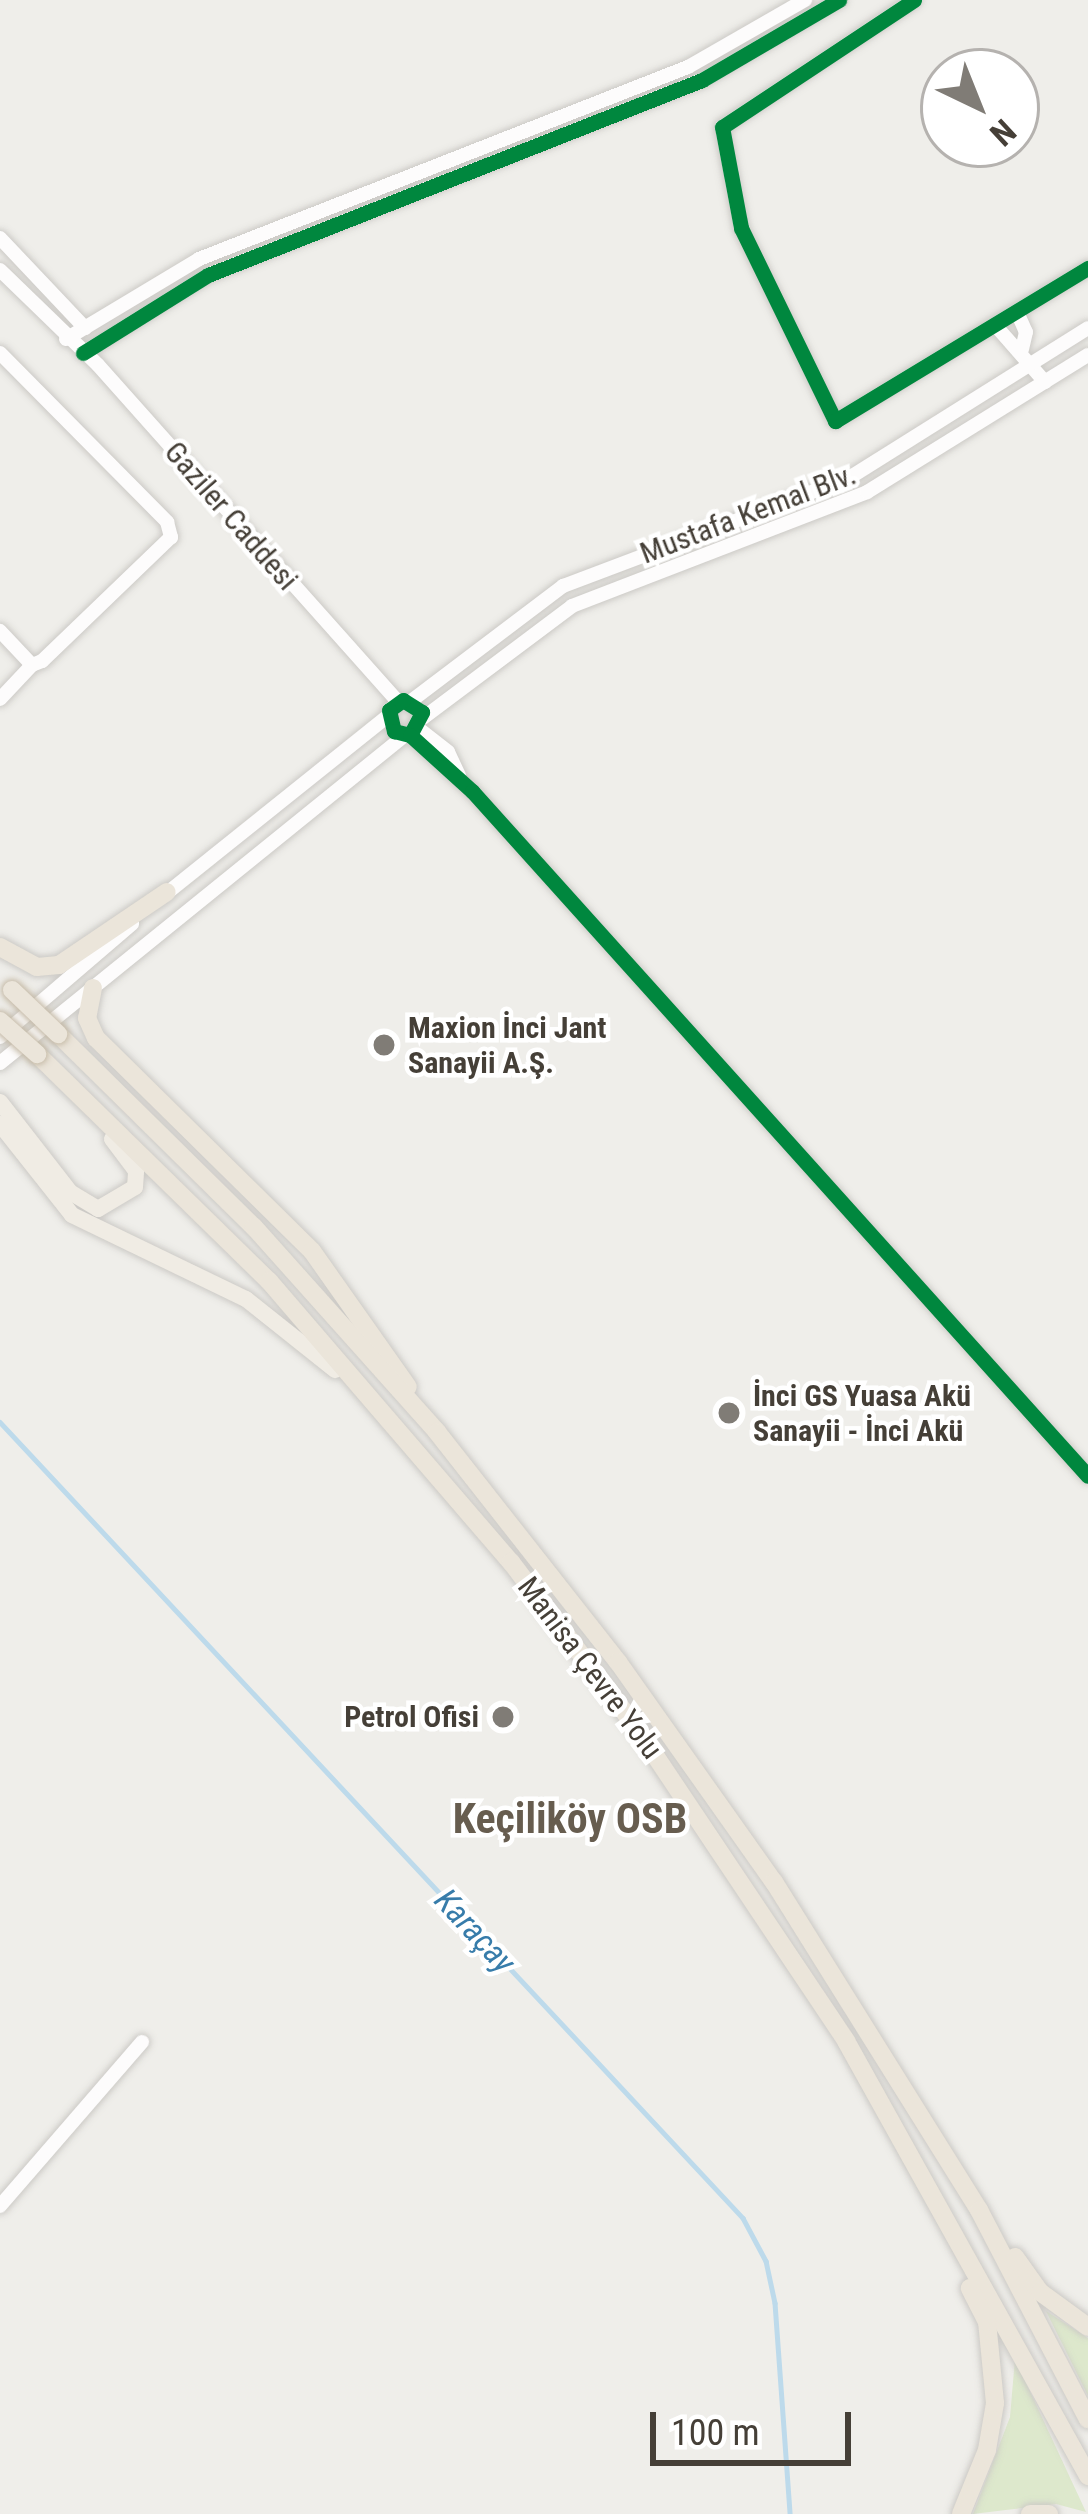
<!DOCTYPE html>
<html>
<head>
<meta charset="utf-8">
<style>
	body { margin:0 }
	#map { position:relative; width:1088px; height:2514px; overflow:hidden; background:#efeeea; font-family:"Roboto Condensed",sans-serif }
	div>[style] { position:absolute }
	.green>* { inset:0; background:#dde8cc }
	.stream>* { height:4.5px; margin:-2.25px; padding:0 2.25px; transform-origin:2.25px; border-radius:2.25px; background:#bddaeb }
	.roads { filter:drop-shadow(0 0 3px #cccac6) drop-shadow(0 0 3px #cccac6) }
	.minor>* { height:14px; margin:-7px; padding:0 7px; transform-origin:7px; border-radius:7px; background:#fdfcfc }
	.major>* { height:16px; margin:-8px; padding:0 8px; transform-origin:8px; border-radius:8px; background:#f0ece4 }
	.highway>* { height:18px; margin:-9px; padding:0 9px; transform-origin:9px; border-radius:9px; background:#ebe5da }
	.bridges { filter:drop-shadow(0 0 3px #c5baa7) drop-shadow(0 0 3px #c5baa7) }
	.highway-bridge>* { height:18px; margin:-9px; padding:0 9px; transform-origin:9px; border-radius:9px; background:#ebe5da }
	.cycleway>* { height:15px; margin:-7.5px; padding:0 7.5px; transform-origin:7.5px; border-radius:7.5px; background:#00873e }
	.dots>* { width:33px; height:33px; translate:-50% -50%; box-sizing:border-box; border:6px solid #fff; border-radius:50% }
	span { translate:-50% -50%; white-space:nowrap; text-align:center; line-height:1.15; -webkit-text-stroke:9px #fff; paint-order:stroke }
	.street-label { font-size:30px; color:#453f37 }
	.poi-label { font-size:30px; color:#453f37; font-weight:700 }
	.left { translate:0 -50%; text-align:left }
	.right { translate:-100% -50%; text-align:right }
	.water-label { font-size:33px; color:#377caa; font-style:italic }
	.district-label { font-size:42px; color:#675d4f; font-weight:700 }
	.north { position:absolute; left:920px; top:48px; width:120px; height:120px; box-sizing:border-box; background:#fff; border:3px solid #b5b2af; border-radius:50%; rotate:137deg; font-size:33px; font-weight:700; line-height:48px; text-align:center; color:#453f37 }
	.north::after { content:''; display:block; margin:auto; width:42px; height:54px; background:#807c76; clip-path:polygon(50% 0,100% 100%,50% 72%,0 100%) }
	.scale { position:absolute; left:650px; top:2412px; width:201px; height:54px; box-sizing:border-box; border:6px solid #453f37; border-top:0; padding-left:15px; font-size:36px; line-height:42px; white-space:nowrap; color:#453f37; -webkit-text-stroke:9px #fff; paint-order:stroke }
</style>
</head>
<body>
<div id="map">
	<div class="green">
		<div style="clip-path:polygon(1046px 2311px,1088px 2338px,1088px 2396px)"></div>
		<div style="clip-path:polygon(1015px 2359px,1086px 2512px,1056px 2504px,973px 2514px,1010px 2417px)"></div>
	</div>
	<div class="stream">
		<div style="left:0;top:1422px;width:1089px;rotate:46.97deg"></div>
		<div style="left:743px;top:2218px;width:49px;rotate:61.9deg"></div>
		<div style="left:766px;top:2261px;width:43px;rotate:77.9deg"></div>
		<div style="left:775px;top:2303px;width:212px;rotate:85.9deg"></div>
	</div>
	<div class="roads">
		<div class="minor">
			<div style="left:914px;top:0;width:230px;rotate:146.5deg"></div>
			<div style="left:722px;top:127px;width:103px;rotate:79.3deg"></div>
			<div style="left:741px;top:228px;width:215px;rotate:64deg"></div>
			<div style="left:835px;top:421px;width:296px;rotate:-31.2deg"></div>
			<div style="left:0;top:238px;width:124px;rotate:46.6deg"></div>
			<div style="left:0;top:270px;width:136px;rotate:44.1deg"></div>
			<div style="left:98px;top:365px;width:451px;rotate:48.3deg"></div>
			<div style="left:1017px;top:312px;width:22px;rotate:66deg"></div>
			<div style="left:1026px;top:332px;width:18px;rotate:103deg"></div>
			<div style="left:995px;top:325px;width:76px;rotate:48.7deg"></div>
			<div style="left:66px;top:339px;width:155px;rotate:-31deg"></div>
			<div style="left:199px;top:259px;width:525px;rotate:-21.44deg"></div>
			<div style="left:688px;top:67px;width:135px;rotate:-29.8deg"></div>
			<div style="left:0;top:353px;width:238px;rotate:45.3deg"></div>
			<div style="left:167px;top:522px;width:16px;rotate:75deg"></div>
			<div style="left:171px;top:537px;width:179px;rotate:136.1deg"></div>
			<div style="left:42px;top:661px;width:11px;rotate:158deg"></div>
			<div style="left:32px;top:665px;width:47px;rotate:-133.3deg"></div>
			<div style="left:83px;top:353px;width:147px;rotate:-32deg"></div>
			<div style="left:208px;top:275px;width:531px;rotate:-21.54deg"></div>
			<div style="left:702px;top:80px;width:159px;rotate:-30.3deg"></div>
			<div style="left:0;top:699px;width:47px;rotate:-46.7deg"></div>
			<div style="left:411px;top:701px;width:191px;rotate:-37.1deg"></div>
			<div style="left:563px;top:586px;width:306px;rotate:-20.7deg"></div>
			<div style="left:849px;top:478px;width:282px;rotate:-32.1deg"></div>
			<div style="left:423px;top:718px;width:186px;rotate:-36.9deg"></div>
			<div style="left:572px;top:606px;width:316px;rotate:-21.1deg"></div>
			<div style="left:867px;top:492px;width:260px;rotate:-31.8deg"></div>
			<div style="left:419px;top:729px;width:37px;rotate:38deg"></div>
			<div style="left:448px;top:752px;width:26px;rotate:65deg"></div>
			<div style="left:410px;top:735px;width:26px;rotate:-62deg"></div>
			<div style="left:422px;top:712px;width:22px;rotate:-148deg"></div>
			<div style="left:403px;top:700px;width:17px;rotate:144deg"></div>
			<div style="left:389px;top:710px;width:22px;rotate:77deg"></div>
			<div style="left:394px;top:731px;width:16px;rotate:14deg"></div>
			<div style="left:410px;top:735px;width:84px;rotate:42.1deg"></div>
			<div style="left:472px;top:791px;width:921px;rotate:48.04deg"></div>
			<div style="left:162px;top:897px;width:290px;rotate:-38.7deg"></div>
			<div style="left:0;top:1037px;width:174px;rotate:-40.6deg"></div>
			<div style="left:0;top:1063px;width:520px;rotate:-38.99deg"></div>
			<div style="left:0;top:2206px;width:217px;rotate:-49.1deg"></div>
		</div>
		<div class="major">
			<div style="left:0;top:1102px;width:114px;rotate:52.1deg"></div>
			<div style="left:70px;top:1192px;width:33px;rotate:31deg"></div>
			<div style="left:98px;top:1209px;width:43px;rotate:-30.7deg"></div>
			<div style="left:135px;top:1187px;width:16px;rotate:-86deg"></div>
			<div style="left:136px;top:1171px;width:40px;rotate:-127deg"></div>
			<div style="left:0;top:1124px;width:116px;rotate:51.6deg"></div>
			<div style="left:72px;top:1215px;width:193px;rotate:25.8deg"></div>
			<div style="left:246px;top:1299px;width:114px;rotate:38.6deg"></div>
		</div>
		<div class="highway">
			<div style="left:0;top:947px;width:42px;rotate:28.4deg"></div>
			<div style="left:37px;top:967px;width:22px;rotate:-5deg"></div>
			<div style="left:59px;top:965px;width:130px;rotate:-34.1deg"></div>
			<div style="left:93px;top:988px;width:31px;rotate:101deg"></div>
			<div style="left:87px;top:1018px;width:22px;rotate:66deg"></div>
			<div style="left:96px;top:1038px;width:303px;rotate:44.6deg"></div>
			<div style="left:312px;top:1251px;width:166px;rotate:54.8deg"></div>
			<div style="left:58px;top:1034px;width:275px;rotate:44.6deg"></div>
			<div style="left:254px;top:1227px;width:275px;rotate:48.2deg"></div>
			<div style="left:437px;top:1432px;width:293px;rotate:51.8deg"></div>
			<div style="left:618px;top:1662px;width:270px;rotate:54.7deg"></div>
			<div style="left:774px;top:1882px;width:387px;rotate:58deg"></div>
			<div style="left:979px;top:2210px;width:236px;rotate:62.5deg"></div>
			<div style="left:37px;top:1054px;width:325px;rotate:44.4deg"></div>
			<div style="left:269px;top:1281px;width:371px;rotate:49.3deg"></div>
			<div style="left:511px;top:1562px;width:207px;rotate:52.9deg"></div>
			<div style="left:636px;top:1727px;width:378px;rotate:56.2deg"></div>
			<div style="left:846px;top:2041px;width:498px;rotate:60.9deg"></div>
			<div style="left:1015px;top:2257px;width:43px;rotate:54.5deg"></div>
			<div style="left:1040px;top:2292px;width:59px;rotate:36.1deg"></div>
			<div style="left:961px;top:2514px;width:69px;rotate:-67.9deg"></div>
			<div style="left:987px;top:2450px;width:48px;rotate:-80.3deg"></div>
			<div style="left:995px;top:2403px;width:81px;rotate:-95.6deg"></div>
			<div style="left:987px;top:2322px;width:38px;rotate:-117deg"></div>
			<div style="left:1030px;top:2514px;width:19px"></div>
		</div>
	</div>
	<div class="bridges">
		<div class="highway-bridge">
			<div style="left:12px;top:990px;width:64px;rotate:43.7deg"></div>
			<div style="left:0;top:1021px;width:50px;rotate:41.7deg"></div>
		</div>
	</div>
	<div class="cycleway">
		<div style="left:914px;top:0;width:230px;rotate:146.5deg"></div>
		<div style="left:722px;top:127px;width:103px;rotate:79.3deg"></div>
		<div style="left:741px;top:228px;width:215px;rotate:64deg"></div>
		<div style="left:835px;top:421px;width:296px;rotate:-31.2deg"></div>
		<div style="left:83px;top:353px;width:147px;rotate:-32deg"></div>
		<div style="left:208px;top:275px;width:531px;rotate:-21.54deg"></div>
		<div style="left:702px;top:80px;width:159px;rotate:-30.3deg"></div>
		<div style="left:410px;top:735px;width:26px;rotate:-62deg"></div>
		<div style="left:422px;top:712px;width:22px;rotate:-148deg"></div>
		<div style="left:403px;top:700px;width:17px;rotate:144deg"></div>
		<div style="left:389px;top:710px;width:22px;rotate:77deg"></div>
		<div style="left:394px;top:731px;width:16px;rotate:14deg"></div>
		<div style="left:410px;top:735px;width:84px;rotate:42.1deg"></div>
		<div style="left:472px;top:791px;width:921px;rotate:48.04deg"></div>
	</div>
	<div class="dots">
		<div style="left:384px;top:1045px;background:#807c76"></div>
		<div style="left:729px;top:1413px;background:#807c76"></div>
		<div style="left:503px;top:1717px;background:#807c76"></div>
	</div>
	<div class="street-label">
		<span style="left:748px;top:514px;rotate:-21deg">Mustafa Kemal Blv.</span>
		<span style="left:231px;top:516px;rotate:49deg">Gaziler Caddesi</span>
		<span style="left:590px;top:1668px;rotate:53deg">Manisa Çevre Yolu</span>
	</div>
	<div class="poi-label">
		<span class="left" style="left:408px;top:1045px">Maxion İnci Jant<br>Sanayii A.Ş.</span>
		<span class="left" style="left:753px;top:1413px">İnci GS Yuasa Akü<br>Sanayii - İnci Akü</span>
		<span class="right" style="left:479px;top:1717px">Petrol Ofisi</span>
	</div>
	<div class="water-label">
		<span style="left:475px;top:1931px;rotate:47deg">Karaçay</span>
	</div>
	<div class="district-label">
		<span style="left:570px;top:1819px">Keçiliköy OSB</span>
	</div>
	<div class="north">N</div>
	<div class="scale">100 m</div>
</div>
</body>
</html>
